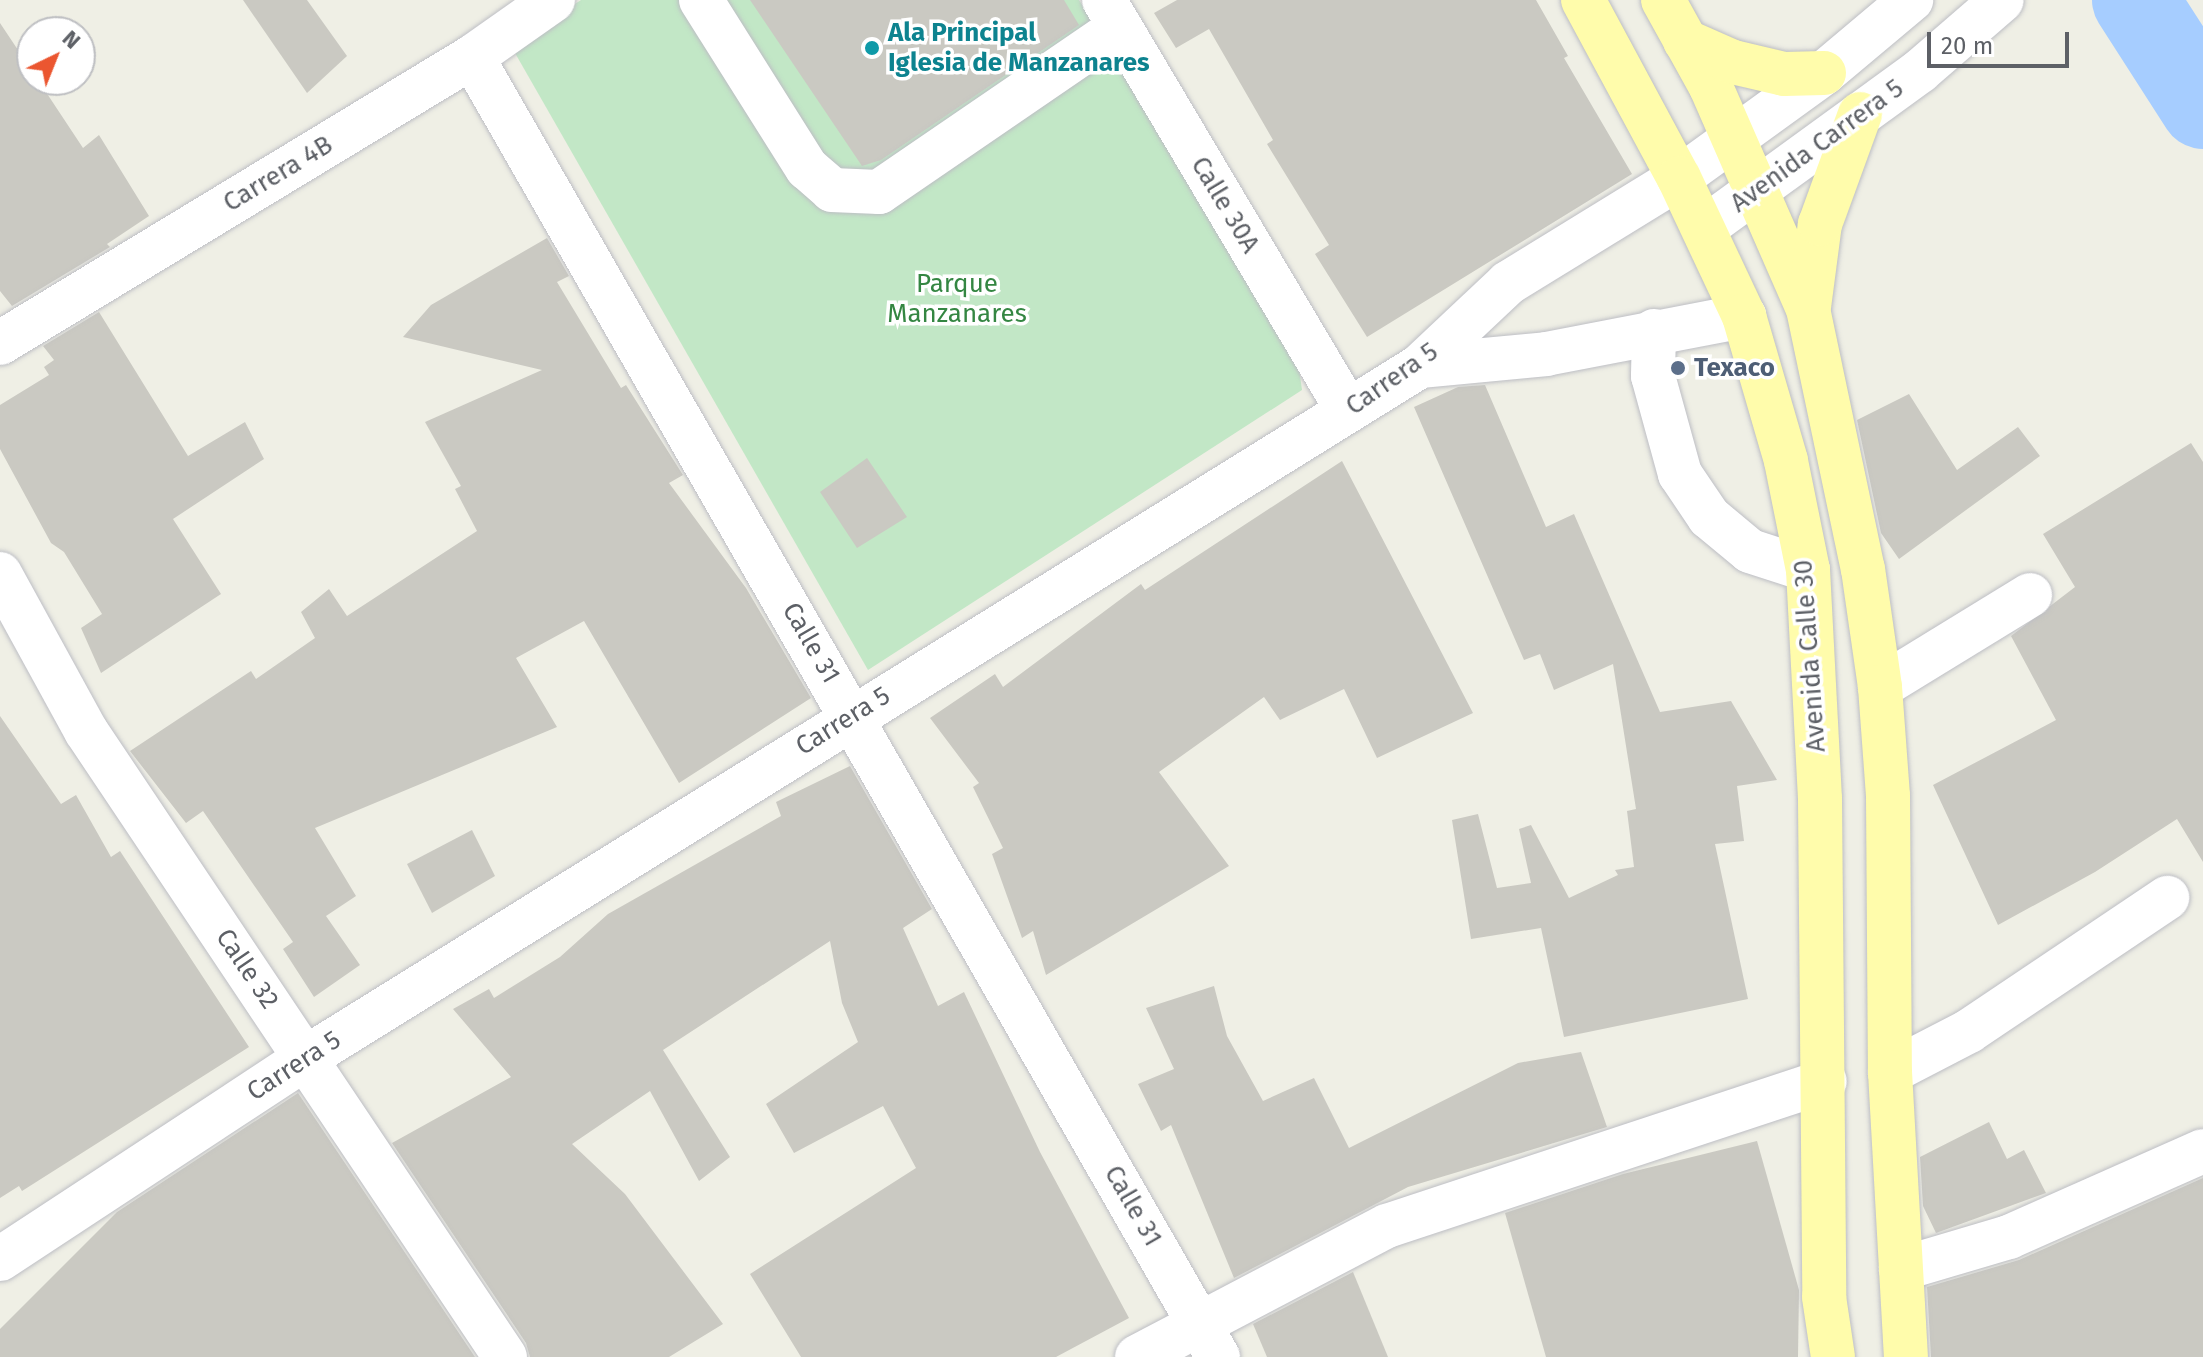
<!DOCTYPE html>
<html>
<head>
<meta charset="utf-8">
<style>
	body { margin:0 }
	#map { position:relative; width:2203px; height:1357px; overflow:hidden; background:#efefe5; font-family:"Fira Sans",sans-serif }
	div>[style] { position:absolute }
	.green>* { inset:0; background:#c2e7c6 }
	.river>* { height:86px; margin:-43px; padding:0 43px; transform-origin:43px; border-radius:43px; background:#a6cdff }
	.building>* { inset:0; background:#cac9c2 }
	.roads { filter:drop-shadow(0 0 2px #bdbec4) drop-shadow(0 0 2px #bdbec4) }
	.minor>* { height:44px; margin:-22px; padding:0 22px; transform-origin:22px; border-radius:22px; background:#fff }
	.major>* { height:44px; margin:-22px; padding:0 22px; transform-origin:22px; border-radius:22px; background:#fffcab }
	.dots>* { width:22px; height:22px; translate:-50% -50%; box-sizing:border-box; border:4px solid #fff; border-radius:50% }
	span { translate:-50% -50%; white-space:nowrap; text-align:center; line-height:1.15; -webkit-text-stroke:7px #fff; paint-order:stroke }
	.culture-label { font-size:26px; color:#0d838f; font-weight:700 }
	.left { translate:0 -50%; text-align:left }
	.street-label { font-size:26px; color:#5d6066 }
	.park-label { font-size:26px; color:#348642 }
	.service-label { font-size:26px; color:#4e5e75; font-weight:700 }
	.north { position:absolute; left:16px; top:16px; width:80px; height:80px; box-sizing:border-box; background:#fff; border:2px solid #bebfc2; border-radius:50%; rotate:43deg; font-size:22px; font-weight:700; line-height:32px; text-align:center; color:#5d6066 }
	.north::after { content:''; display:block; margin:auto; width:28px; height:36px; background:#eb5630; clip-path:polygon(50% 0,100% 100%,50% 72%,0 100%) }
	.scale { position:absolute; left:1927px; top:32px; width:142px; height:36px; box-sizing:border-box; border:4px solid #5d6066; border-top:0; padding-left:10px; font-size:24px; line-height:28px; white-space:nowrap; color:#5d6066; -webkit-text-stroke:6px #fff; paint-order:stroke }
</style>
</head>
<body>
<div id="map">
	<div class="green">
		<div style="clip-path:polygon(581px 0,1079px 0,1297px 354px,1302px 390px,868px 670px,511px 46px)"></div>
	</div>
	<div class="river">
		<div style="left:2135px;top:0;width:126px;rotate:57.3deg"></div>
	</div>
	<div class="building">
		<div style="clip-path:polygon(243px 0,307px 0,347px 56px,307px 93px)"></div>
		<div style="clip-path:polygon(750px 0,1064px 0,1079px 25px,881px 160px,862px 166px)"></div>
		<div style="clip-path:polygon(1177px 0,1536px 0,1568px 56px,1564px 58px,1632px 174px,1367px 337px,1315px 254px,1329px 245px,1267px 144px,1273px 140px,1209px 29px,1176px 48px,1154px 13px)"></div>
		<div style="clip-path:polygon(0 23px,32px 71px,32px 80px,38px 80px,83px 148px,99px 135px,149px 216px,107px 244px,110px 247px,12px 306px,0 291px)"></div>
		<div style="clip-path:polygon(547px 238px,569px 276px,557px 282px,621px 388px,626px 385px,683px 475px,669px 483px,746px 588px,811px 698px,679px 783px,584px 621px,516px 658px,557px 727px,315px 828px,356px 896px,326px 916px,360px 965px,314px 997px,283px 949px,293px 942px,203px 811px,186px 823px,130px 751px,251px 671px,256px 679px,315px 638px,301px 612px,329px 589px,347px 616px,477px 531px,455px 489px,461px 486px,425px 422px,542px 370px,403px 337px,431px 305px)"></div>
		<div style="clip-path:polygon(99px 312px,188px 456px,245px 422px,264px 459px,173px 519px,221px 594px,101px 673px,81px 628px,102px 614px,64px 552px,51px 543px,0 449px,0 405px,49px 375px,44px 367px,54px 360px,43px 346px)"></div>
		<div style="clip-path:polygon(1485px 385px,1546px 527px,1574px 514px,1660px 712px,1731px 701px,1777px 780px,1737px 786px,1744px 841px,1715px 844px,1748px 999px,1564px 1037px,1541px 928px,1471px 939px,1452px 820px,1478px 814px,1497px 888px,1531px 883px,1519px 829px,1531px 825px,1569px 898px,1618px 875px,1615px 870px,1634px 867px,1627px 811px,1636px 809px,1613px 664px,1554px 690px,1540px 654px,1524px 660px,1414px 407px,1458px 387px)"></div>
		<div style="clip-path:polygon(1909px 394px,1957px 470px,2018px 427px,2040px 456px,1899px 559px,1881px 533px,1857px 420px)"></div>
		<div style="clip-path:polygon(2191px 443px,2203px 462px,2203px 862px,2177px 819px,2095px 872px,1998px 925px,1933px 785px,2056px 720px,2011px 636px,2075px 587px,2043px 534px)"></div>
		<div style="clip-path:polygon(867px 458px,907px 517px,857px 548px,820px 492px)"></div>
		<div style="clip-path:polygon(1342px 461px,1473px 713px,1377px 758px,1344px 689px,1280px 720px,1264px 697px,1159px 772px,1229px 866px,1046px 975px,1033px 931px,1022px 938px,992px 854px,1003px 848px,973px 787px,979px 783px,930px 718px,995px 674px,1003px 687px,1141px 584px,1145px 590px)"></div>
		<div style="clip-path:polygon(0 716px,61px 804px,76px 795px,111px 857px,120px 851px,249px 1047px,22px 1191px,19px 1186px,0 1198px)"></div>
		<div style="clip-path:polygon(850px 766px,932px 909px,903px 928px,938px 1006px,964px 992px,1040px 1152px,1129px 1318px,1056px 1357px,801px 1357px,750px 1274px,916px 1168px,883px 1106px,794px 1153px,766px 1104px,858px 1042px,842px 1003px,830px 941px,663px 1050px,730px 1157px,699px 1181px,650px 1091px,572px 1144px,625px 1194px,723px 1324px,669px 1357px,530px 1357px,526px 1343px,392px 1143px,511px 1077px,453px 1009px,489px 989px,494px 998px,560px 957px,608px 914px,781px 816px,776px 802px)"></div>
		<div style="clip-path:polygon(472px 830px,495px 876px,432px 913px,407px 864px)"></div>
		<div style="clip-path:polygon(1214px 986px,1227px 1036px,1263px 1101px,1314px 1078px,1349px 1148px,1518px 1063px,1581px 1052px,1607px 1127px,1408px 1187px,1234px 1278px,1171px 1125px,1161px 1131px,1138px 1084px,1174px 1069px,1146px 1008px)"></div>
		<div style="clip-path:polygon(298px 1093px,475px 1357px,0 1357px,0 1329px,117px 1212px)"></div>
		<div style="clip-path:polygon(1989px 1122px,2007px 1159px,2024px 1150px,2046px 1193px,1936px 1233px,1923px 1206px,1920px 1157px)"></div>
		<div style="clip-path:polygon(1757px 1141px,1799px 1290px,1798px 1357px,1546px 1357px,1505px 1213px,1623px 1174px)"></div>
		<div style="clip-path:polygon(2203px 1178px,2203px 1357px,1931px 1357px,1927px 1287px,2019px 1260px)"></div>
		<div style="clip-path:polygon(1353px 1272px,1388px 1357px,1267px 1357px,1253px 1324px)"></div>
	</div>
	<div class="roads">
		<div class="minor">
			<div style="left:701px;top:0;width:199px;rotate:57.8deg"></div>
			<div style="left:807px;top:168px;width:33px;rotate:41deg"></div>
			<div style="left:832px;top:190px;width:47px;rotate:2.4deg"></div>
			<div style="left:879px;top:192px;width:292px;rotate:-34.4deg"></div>
			<div style="left:1104px;top:0;width:477px;rotate:59.3deg"></div>
			<div style="left:472px;top:57px;width:1499px;rotate:60.15deg"></div>
			<div style="left:1704px;top:228px;width:267px;rotate:-36deg"></div>
			<div style="left:1920px;top:71px;width:108px;rotate:-40.9deg"></div>
			<div style="left:1654px;top:331px;width:45px;rotate:91.3deg"></div>
			<div style="left:1653px;top:376px;width:102px;rotate:74.6deg"></div>
			<div style="left:1680px;top:474px;width:52px;rotate:56deg"></div>
			<div style="left:1709px;top:517px;width:53px;rotate:39.7deg"></div>
			<div style="left:1750px;top:551px;width:61px;rotate:18.1deg"></div>
			<div style="left:0;top:343px;width:552px;rotate:-31.21deg"></div>
			<div style="left:472px;top:57px;width:99px;rotate:-35.1deg"></div>
			<div style="left:1420px;top:366px;width:127px;rotate:-5.4deg"></div>
			<div style="left:1546px;top:354px;width:202px;rotate:-10.9deg"></div>
			<div style="left:0;top:574px;width:179px;rotate:61.3deg"></div>
			<div style="left:86px;top:731px;width:753px;rotate:56.2deg"></div>
			<div style="left:1880px;top:687px;width:176px;rotate:-31.5deg"></div>
			<div style="left:1890px;top:1072px;width:89px;rotate:-27.4deg"></div>
			<div style="left:1969px;top:1031px;width:239px;rotate:-33.9deg"></div>
			<div style="left:0;top:1259px;width:367px;rotate:-33.3deg"></div>
			<div style="left:307px;top:1057px;width:1310px;rotate:-31.83deg"></div>
			<div style="left:1420px;top:366px;width:121px;rotate:-43.3deg"></div>
			<div style="left:1508px;top:283px;width:201px;rotate:-31.6deg"></div>
			<div style="left:1679px;top:178px;width:179px;rotate:-35.9deg"></div>
			<div style="left:1824px;top:73px;width:114px;rotate:-40deg"></div>
			<div style="left:1901px;top:1269px;width:113px;rotate:-16.5deg"></div>
			<div style="left:2009px;top:1237px;width:212px;rotate:-23.9deg"></div>
			<div style="left:1137px;top:1357px;width:282px;rotate:-27.7deg"></div>
			<div style="left:1387px;top:1226px;width:461px;rotate:-18.3deg"></div>
		</div>
		<div class="major">
			<div style="left:1583px;top:0;width:202px;rotate:61.7deg"></div>
			<div style="left:1679px;top:178px;width:153px;rotate:64.8deg"></div>
			<div style="left:1744px;top:316px;width:151px;rotate:73.8deg"></div>
			<div style="left:1786px;top:461px;width:111px;rotate:78.6deg"></div>
			<div style="left:1808px;top:570px;width:229px;rotate:87deg"></div>
			<div style="left:1820px;top:799px;width:498px;rotate:89.5deg"></div>
			<div style="left:1824px;top:1297px;width:61px;rotate:81.5deg"></div>
			<div style="left:1663px;top:0;width:99px;rotate:61.1deg"></div>
			<div style="left:1711px;top:87px;width:242px;rotate:66.4deg"></div>
			<div style="left:1808px;top:309px;width:266px;rotate:78.1deg"></div>
			<div style="left:1863px;top:569px;width:119px;rotate:81.8deg"></div>
			<div style="left:1880px;top:687px;width:109px;rotate:85.8deg"></div>
			<div style="left:1888px;top:796px;width:276px;rotate:89.6deg"></div>
			<div style="left:1890px;top:1072px;width:285px;rotate:86.8deg"></div>
			<div style="left:1685px;top:41px;width:52px;rotate:23.6deg"></div>
			<div style="left:1733px;top:62px;width:52px;rotate:13.2deg"></div>
			<div style="left:1784px;top:74px;width:40px;rotate:-1.4deg"></div>
			<div style="left:1809px;top:307px;width:84px;rotate:-82.5deg"></div>
			<div style="left:1820px;top:224px;width:117px;rotate:-70deg"></div>
		</div>
	</div>
	<div class="dots">
		<div style="left:872px;top:48px;background:#0f9aa8"></div>
		<div style="left:1678px;top:368px;background:#5c6f8a"></div>
	</div>
	<div class="culture-label">
		<span class="left" style="left:888px;top:48px">Ala Principal<br>Iglesia de Manzanares</span>
	</div>
	<div class="street-label">
		<span style="left:1817px;top:146px;rotate:-36deg">Avenida Carrera 5</span>
		<span style="left:278px;top:174px;rotate:-31deg">Carrera 4B</span>
		<span style="left:1225px;top:205px;rotate:59deg">Calle 30A</span>
		<span style="left:1392px;top:379px;rotate:-35deg">Carrera 5</span>
		<span style="left:811px;top:643px;rotate:60deg">Calle 31</span>
		<span style="left:1810px;top:656px;rotate:-94deg">Avenida Calle 30</span>
		<span style="left:843px;top:721px;rotate:-32deg">Carrera 5</span>
		<span style="left:247px;top:969px;rotate:56deg">Calle 32</span>
		<span style="left:294px;top:1066px;rotate:-33deg">Carrera 5</span>
		<span style="left:1133px;top:1206px;rotate:60deg">Calle 31</span>
	</div>
	<div class="park-label">
		<span style="left:957px;top:299px">Parque<br>Manzanares</span>
	</div>
	<div class="service-label">
		<span class="left" style="left:1694px;top:368px">Texaco</span>
	</div>
	<div class="north">N</div>
	<div class="scale">20 m</div>
</div>
</body>
</html>
